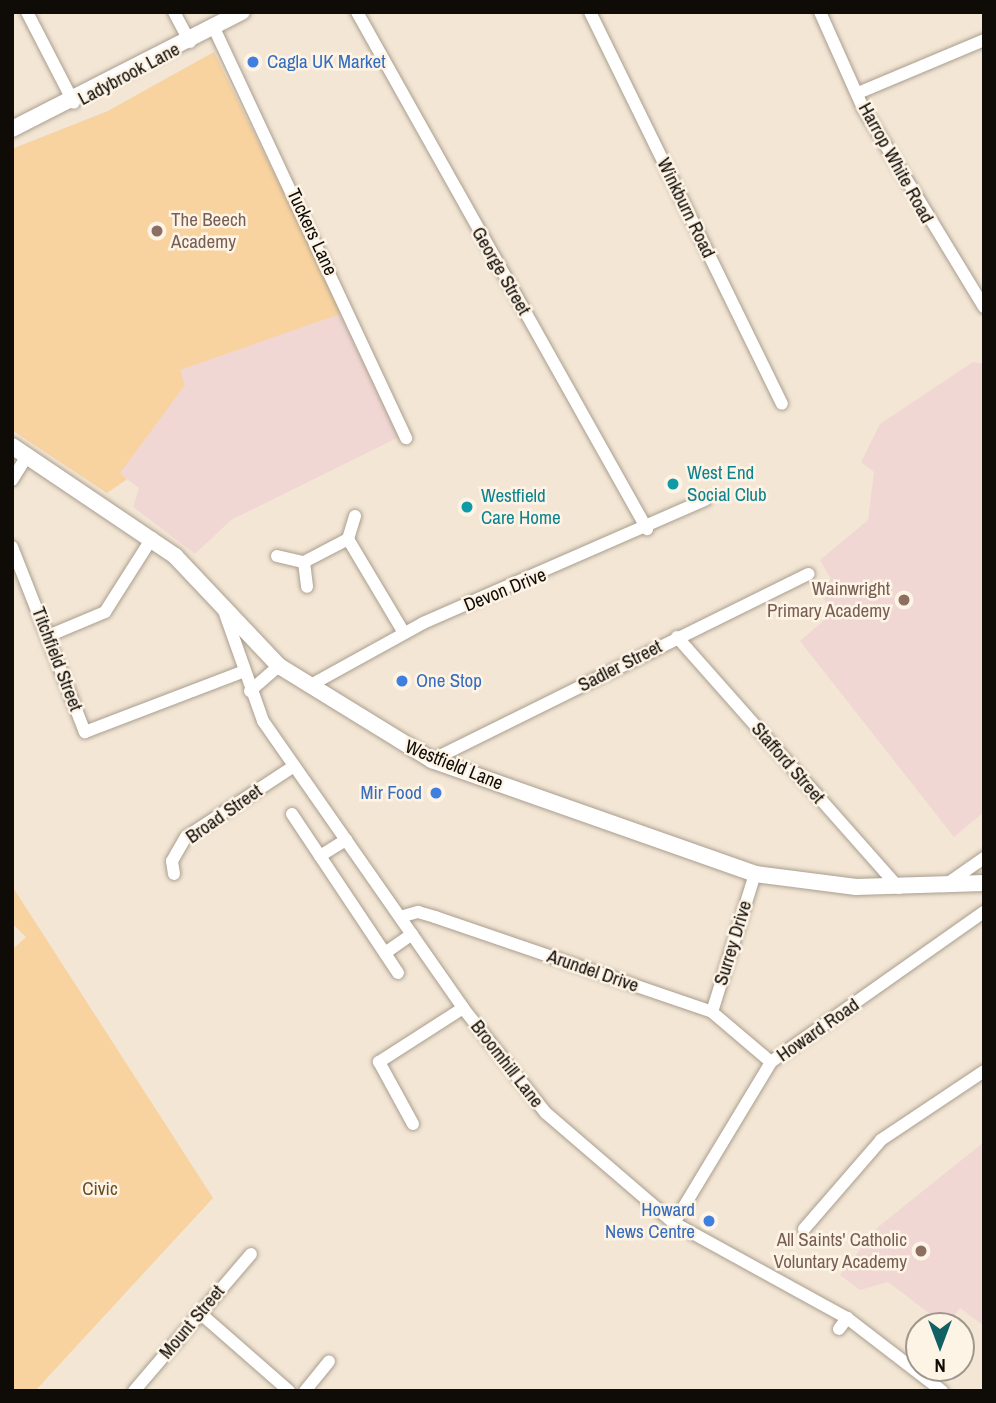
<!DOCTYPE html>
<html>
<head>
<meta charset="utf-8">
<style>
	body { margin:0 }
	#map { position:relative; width:996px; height:1403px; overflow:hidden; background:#f3e6d5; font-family:"Archivo Narrow",sans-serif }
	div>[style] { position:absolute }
	.education>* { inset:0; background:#f1d7d3 }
	.green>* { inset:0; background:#f8d3a0 }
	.roads { filter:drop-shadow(0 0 2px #aa9e8e) drop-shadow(0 0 2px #aa9e8e) }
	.minor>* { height:12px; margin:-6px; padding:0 6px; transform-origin:6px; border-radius:6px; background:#fff }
	.tertiary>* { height:16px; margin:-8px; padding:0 8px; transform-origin:8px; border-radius:8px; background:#fff }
	.dots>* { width:19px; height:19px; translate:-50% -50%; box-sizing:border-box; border:4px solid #fef4e6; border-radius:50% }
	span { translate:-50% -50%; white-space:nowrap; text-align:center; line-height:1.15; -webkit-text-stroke:5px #fef4e6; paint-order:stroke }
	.shop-label { font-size:19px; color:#366cbe }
	.left { translate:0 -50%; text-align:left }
	.right { translate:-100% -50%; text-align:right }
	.street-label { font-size:19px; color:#0f0b06 }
	.education-label { font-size:19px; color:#785e54 }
	.culture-label { font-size:19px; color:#0d838f }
	.park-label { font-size:19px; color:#6c4e21 }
	.frame { position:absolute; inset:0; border:14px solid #0f0b06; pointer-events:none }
	.north { position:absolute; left:905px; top:1312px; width:70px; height:70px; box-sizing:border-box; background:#fef4e6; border:2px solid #9e978c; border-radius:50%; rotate:180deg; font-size:19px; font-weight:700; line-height:28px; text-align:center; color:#0f0b06 }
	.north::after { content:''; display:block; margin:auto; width:24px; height:32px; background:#106164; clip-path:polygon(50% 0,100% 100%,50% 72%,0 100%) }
</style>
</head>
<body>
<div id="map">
	<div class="education">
		<div style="clip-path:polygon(214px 52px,399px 437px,231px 520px,195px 554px,133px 507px,139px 488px,127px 479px,107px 493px,12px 430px,12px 149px,108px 111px)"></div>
		<div style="clip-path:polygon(973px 362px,984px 364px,984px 812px,954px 837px,800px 641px,834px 612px,815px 588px,831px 579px,820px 560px,868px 520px,874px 472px,861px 462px,880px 424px)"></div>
		<div style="clip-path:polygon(984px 1142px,984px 1326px,960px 1308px,946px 1326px,888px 1282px,860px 1290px,840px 1275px,878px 1227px)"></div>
	</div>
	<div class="green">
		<div style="clip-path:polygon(214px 52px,343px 313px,180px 370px,185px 385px,120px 473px,127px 479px,107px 493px,12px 430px,12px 149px,108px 111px)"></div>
		<div style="clip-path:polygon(12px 886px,213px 1198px,35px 1391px,12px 1391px,12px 950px,26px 937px,12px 923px)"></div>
	</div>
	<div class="roads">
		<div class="minor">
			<div style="left:27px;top:12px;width:102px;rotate:62.7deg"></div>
			<div style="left:174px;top:12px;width:34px;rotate:62deg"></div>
			<div style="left:357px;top:12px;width:593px;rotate:60.71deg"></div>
			<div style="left:590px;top:12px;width:436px;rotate:63.9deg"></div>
			<div style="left:820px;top:12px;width:105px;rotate:65.9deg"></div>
			<div style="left:863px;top:108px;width:233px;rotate:58.7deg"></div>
			<div style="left:214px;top:28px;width:453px;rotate:64.9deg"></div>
			<div style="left:858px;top:93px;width:137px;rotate:-22.8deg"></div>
			<div style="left:12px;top:480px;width:28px;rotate:-58deg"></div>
			<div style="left:348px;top:539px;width:24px;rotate:-73deg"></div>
			<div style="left:12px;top:547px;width:199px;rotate:68.5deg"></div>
			<div style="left:85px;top:732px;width:168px;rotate:-20.9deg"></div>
			<div style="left:277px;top:556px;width:28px;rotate:13deg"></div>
			<div style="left:304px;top:562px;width:25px;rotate:83deg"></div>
			<div style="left:304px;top:562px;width:50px;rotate:-27.6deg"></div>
			<div style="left:348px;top:539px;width:109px;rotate:59.2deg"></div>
			<div style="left:223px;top:608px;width:120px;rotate:70.5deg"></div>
			<div style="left:263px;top:721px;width:350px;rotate:55.1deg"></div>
			<div style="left:463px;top:1008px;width:134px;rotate:51.7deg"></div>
			<div style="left:546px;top:1113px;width:169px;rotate:40.7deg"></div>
			<div style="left:674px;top:1223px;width:197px;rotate:28.8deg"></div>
			<div style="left:847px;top:1318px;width:120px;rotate:37.5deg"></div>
			<div style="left:48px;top:636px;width:62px;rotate:-22.8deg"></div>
			<div style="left:105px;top:612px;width:88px;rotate:-57.6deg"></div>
			<div style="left:677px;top:637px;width:335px;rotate:48.5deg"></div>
			<div style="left:309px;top:686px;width:130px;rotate:-28.9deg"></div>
			<div style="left:423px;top:623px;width:308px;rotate:-23.6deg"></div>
			<div style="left:250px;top:691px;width:38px;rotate:-41deg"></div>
			<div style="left:432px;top:760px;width:420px;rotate:-26.3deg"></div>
			<div style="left:292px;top:814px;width:191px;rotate:56.3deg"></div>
			<div style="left:320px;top:856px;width:31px;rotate:-32deg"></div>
			<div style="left:174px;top:874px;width:13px;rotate:-99deg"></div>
			<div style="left:172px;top:861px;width:28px;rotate:-60deg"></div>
			<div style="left:186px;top:837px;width:129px;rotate:-33.3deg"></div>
			<div style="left:944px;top:886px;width:49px;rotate:-35deg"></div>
			<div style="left:400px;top:917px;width:19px;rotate:-16deg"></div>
			<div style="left:418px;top:912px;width:18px;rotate:16deg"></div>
			<div style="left:435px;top:917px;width:293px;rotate:18.9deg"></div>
			<div style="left:712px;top:1012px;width:77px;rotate:40.3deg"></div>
			<div style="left:385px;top:953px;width:33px;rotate:-35deg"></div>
			<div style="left:712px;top:1012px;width:145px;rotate:-72.7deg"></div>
			<div style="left:413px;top:1124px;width:71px;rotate:-118.7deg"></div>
			<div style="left:379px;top:1062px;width:100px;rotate:-32.7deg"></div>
			<div style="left:674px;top:1223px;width:188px;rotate:-58.9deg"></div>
			<div style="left:771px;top:1062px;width:261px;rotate:-35.2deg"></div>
			<div style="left:804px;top:1229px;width:118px;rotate:-49.1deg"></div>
			<div style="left:881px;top:1140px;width:124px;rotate:-33.8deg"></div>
			<div style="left:200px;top:1313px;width:118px;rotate:41.2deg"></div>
			<div style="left:839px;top:1329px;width:14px;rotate:-54deg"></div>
			<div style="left:134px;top:1391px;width:180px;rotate:-49.5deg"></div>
			<div style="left:305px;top:1391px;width:38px;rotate:-51deg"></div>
		</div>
		<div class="tertiary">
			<div style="left:12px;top:129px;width:258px;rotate:-27deg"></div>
			<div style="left:12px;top:446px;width:197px;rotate:34deg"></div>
			<div style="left:175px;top:556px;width:151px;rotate:46.6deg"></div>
			<div style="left:279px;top:666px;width:180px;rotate:31.6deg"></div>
			<div style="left:432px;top:760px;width:343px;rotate:19.4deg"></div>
			<div style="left:755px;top:874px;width:102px;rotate:7.3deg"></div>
			<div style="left:856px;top:887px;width:128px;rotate:-1.8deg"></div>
		</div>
	</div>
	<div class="dots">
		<div style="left:253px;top:62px;background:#3f7fe0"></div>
		<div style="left:157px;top:231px;background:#8d6e63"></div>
		<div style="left:673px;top:484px;background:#0f9aa8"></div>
		<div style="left:467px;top:507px;background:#0f9aa8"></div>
		<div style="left:904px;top:600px;background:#8d6e63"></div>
		<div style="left:402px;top:681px;background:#3f7fe0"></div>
		<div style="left:436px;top:793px;background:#3f7fe0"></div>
		<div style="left:709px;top:1221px;background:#3f7fe0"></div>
		<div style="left:921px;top:1251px;background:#8d6e63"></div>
	</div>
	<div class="shop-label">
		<span class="left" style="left:267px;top:62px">Cagla UK Market</span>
		<span class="left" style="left:416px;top:681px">One Stop</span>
		<span class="right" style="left:422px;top:793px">Mir Food</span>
		<span class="right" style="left:695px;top:1221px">Howard<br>News Centre</span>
	</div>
	<div class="street-label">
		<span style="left:129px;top:74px;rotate:-28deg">Ladybrook Lane</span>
		<span style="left:896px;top:163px;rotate:61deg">Harrop White Road</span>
		<span style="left:686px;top:208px;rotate:64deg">Winkburn Road</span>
		<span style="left:312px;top:232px;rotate:65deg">Tuckers Lane</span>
		<span style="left:501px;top:271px;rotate:60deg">George Street</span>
		<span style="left:505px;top:590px;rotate:-22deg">Devon Drive</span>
		<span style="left:57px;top:659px;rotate:69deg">Titchfield Street</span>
		<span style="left:620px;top:666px;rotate:-27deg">Sadler Street</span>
		<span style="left:788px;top:763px;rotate:49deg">Stafford Street</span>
		<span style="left:454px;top:765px;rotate:22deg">Westfield Lane</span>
		<span style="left:224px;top:814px;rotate:-35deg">Broad Street</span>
		<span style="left:733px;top:943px;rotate:-73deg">Surrey Drive</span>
		<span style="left:593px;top:971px;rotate:19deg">Arundel Drive</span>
		<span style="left:818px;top:1030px;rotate:-35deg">Howard Road</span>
		<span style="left:507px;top:1064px;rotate:52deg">Broomhill Lane</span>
		<span style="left:192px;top:1322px;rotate:-50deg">Mount Street</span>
	</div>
	<div class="education-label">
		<span class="left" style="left:171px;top:231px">The Beech<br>Academy</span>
		<span class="right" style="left:890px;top:600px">Wainwright<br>Primary Academy</span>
		<span class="right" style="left:907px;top:1251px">All Saints' Catholic<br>Voluntary Academy</span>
	</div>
	<div class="culture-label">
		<span class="left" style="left:687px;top:484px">West End<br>Social Club</span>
		<span class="left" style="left:481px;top:507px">Westfield<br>Care Home</span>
	</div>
	<div class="park-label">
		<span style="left:100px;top:1189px">Civic</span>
	</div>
	<div class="frame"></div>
	<div class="north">N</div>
</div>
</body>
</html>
